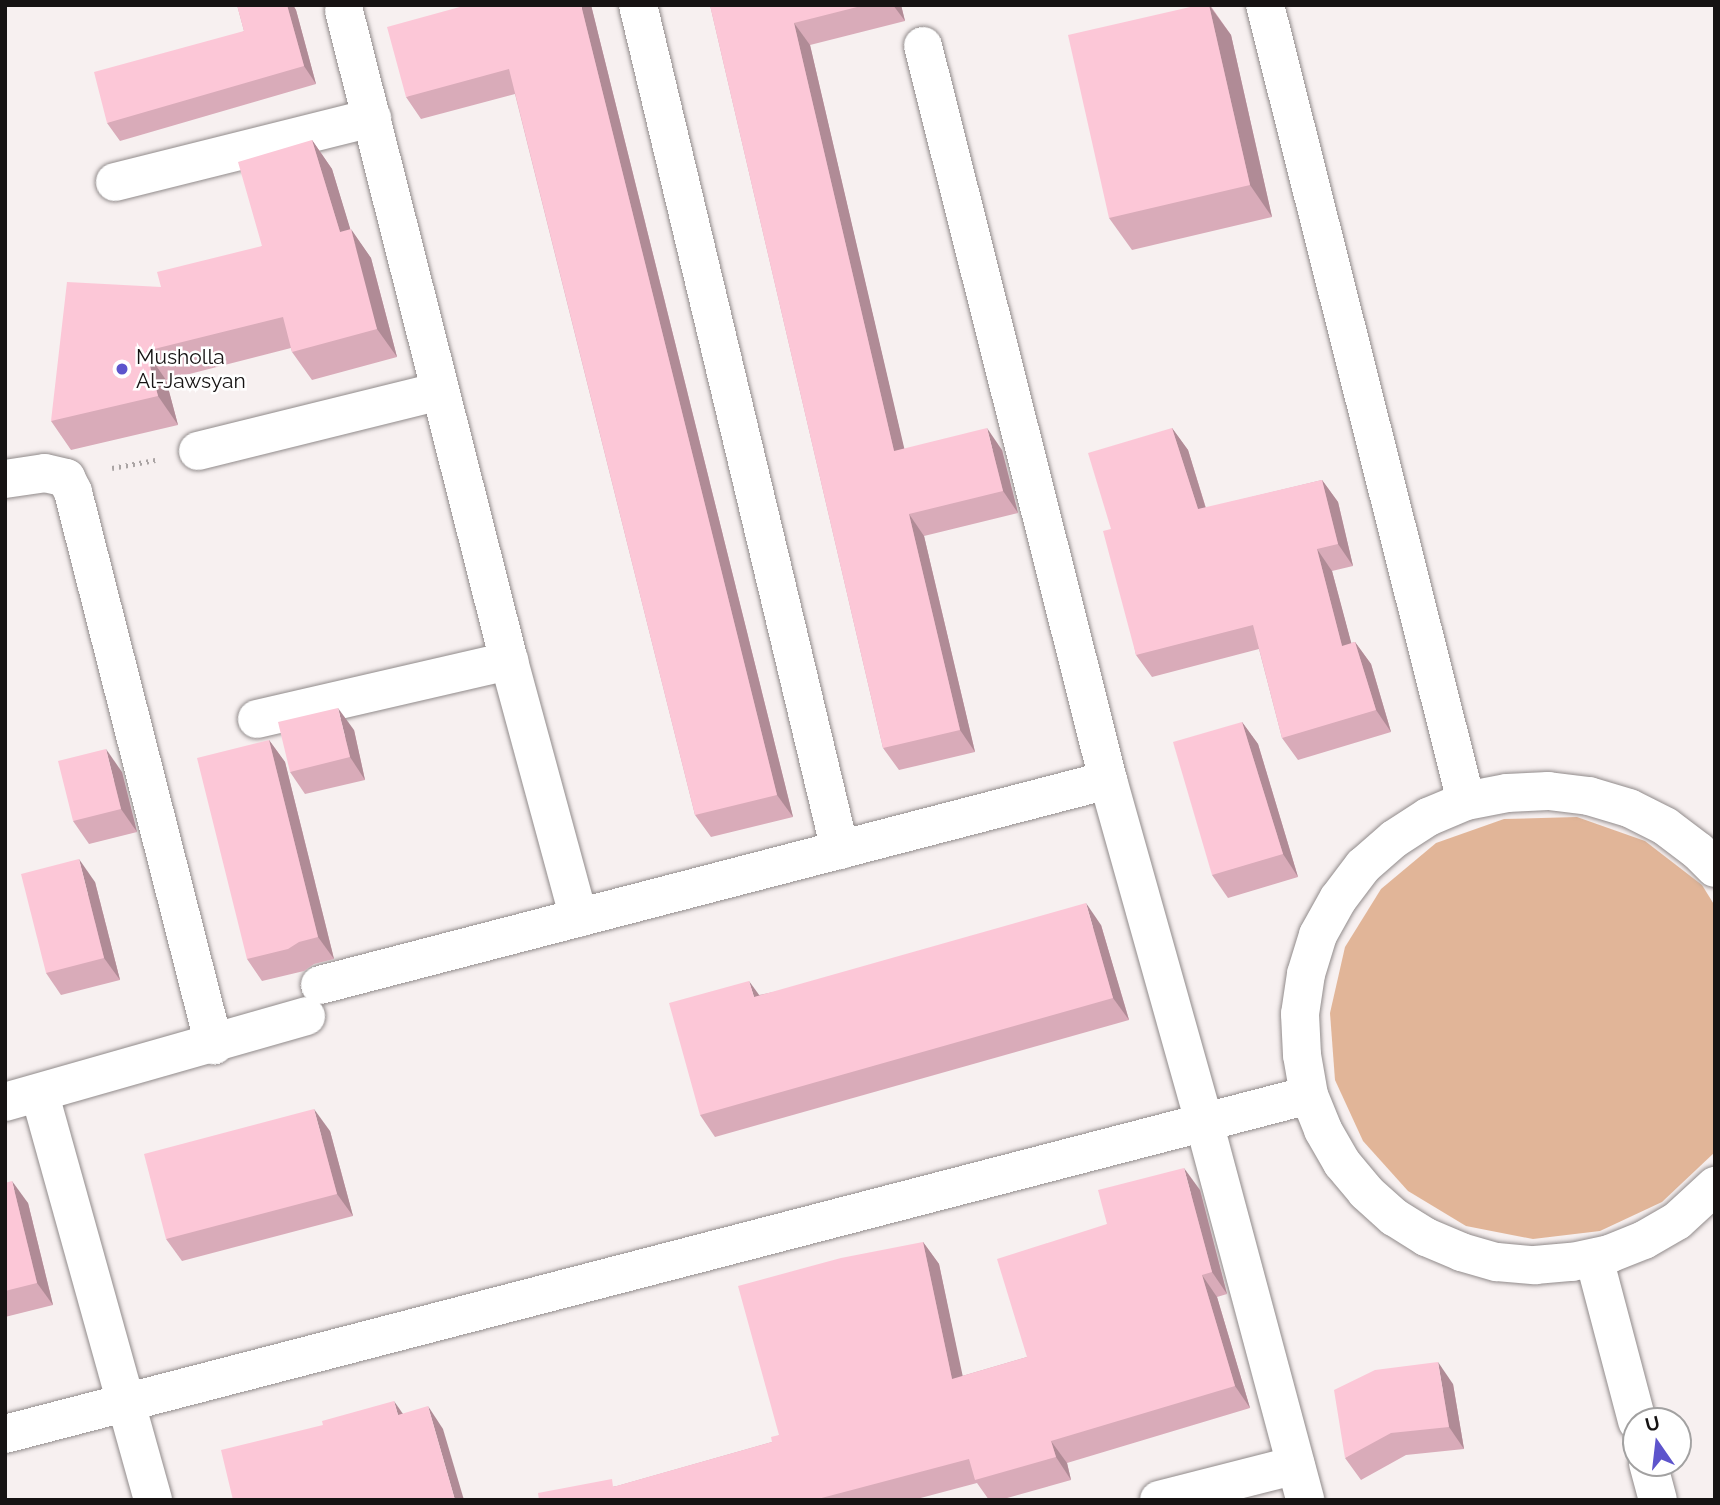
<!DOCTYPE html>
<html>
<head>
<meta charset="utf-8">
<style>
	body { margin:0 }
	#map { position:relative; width:1720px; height:1505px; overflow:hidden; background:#f7f0f0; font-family:Raleway,sans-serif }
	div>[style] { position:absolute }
	.green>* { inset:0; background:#e1b598 }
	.path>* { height:4.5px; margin-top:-2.25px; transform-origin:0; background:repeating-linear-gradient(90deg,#aaa4a4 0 2px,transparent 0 7px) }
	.roads { filter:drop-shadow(0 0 2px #918b8b) drop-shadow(0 0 2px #918b8b) }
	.street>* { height:38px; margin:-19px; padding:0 19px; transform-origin:19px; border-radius:19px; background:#fff }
	.wall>* { inset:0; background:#d9abb9 }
	.shaded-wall>* { inset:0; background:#b08b96 }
	.building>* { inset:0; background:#fcc7d7 }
	.dots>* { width:19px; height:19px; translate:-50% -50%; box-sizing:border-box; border:4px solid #fff; border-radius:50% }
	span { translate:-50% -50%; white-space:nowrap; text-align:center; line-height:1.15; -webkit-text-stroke:5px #fff; paint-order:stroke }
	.poi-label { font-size:21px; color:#161313 }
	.left { translate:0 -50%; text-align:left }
	.frame { position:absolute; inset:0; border:7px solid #161313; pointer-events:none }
	.north { position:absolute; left:1622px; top:1407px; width:70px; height:70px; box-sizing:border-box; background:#fff; border:2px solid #a2a1a1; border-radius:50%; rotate:346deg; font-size:19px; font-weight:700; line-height:28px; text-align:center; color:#161313 }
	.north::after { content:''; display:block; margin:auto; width:24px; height:32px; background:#5d54cc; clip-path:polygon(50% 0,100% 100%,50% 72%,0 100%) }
</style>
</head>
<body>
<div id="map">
	<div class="green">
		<div style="clip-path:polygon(1577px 817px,1645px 841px,1702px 885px,1715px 906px,1715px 1152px,1662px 1202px,1600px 1231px,1533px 1239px,1466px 1226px,1408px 1191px,1363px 1141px,1335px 1080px,1330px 1013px,1345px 947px,1381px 889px,1436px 843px,1504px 819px)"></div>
	</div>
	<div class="path">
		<div style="left:112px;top:468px;width:44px;rotate:-10.5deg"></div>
	</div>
	<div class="roads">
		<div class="street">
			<div style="left:638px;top:5px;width:869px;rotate:76.56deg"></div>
			<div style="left:1265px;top:5px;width:821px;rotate:75.83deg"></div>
			<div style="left:344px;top:11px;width:671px;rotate:75.76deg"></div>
			<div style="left:509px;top:661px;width:266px;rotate:74.8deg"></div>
			<div style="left:923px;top:46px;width:757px;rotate:75.85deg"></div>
			<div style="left:1108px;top:780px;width:355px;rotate:74.3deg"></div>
			<div style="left:1204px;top:1122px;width:391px;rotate:75deg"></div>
			<div style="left:115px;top:182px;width:265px;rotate:-14deg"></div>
			<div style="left:198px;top:451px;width:249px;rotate:-13.9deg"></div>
			<div style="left:5px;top:479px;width:40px;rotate:-8.5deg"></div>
			<div style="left:45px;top:473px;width:22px;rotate:13deg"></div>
			<div style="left:66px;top:478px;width:16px;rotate:63deg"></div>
			<div style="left:73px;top:492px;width:571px;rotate:75.7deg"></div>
			<div style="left:257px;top:719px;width:259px;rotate:-13deg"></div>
			<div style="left:1715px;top:868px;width:24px;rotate:-135deg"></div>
			<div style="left:1698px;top:851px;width:41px;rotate:-142.9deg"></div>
			<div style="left:1665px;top:826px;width:40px;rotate:-153.4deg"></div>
			<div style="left:1629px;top:808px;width:42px;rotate:-163.3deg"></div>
			<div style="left:1589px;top:796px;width:41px;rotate:-173deg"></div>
			<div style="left:1548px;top:791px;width:41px;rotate:177.2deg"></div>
			<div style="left:1507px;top:793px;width:42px;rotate:169deg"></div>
			<div style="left:1466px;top:801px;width:41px;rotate:157.2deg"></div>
			<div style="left:1428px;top:817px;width:40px;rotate:147.1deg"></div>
			<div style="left:1394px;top:839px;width:41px;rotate:138.9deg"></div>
			<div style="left:1363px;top:866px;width:41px;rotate:127.1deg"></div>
			<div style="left:1338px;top:899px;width:41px;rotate:119.1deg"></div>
			<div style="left:1318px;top:935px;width:41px;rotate:107.1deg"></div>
			<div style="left:1306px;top:974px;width:40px;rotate:98.5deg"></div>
			<div style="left:1300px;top:1014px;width:41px;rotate:87.2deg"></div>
			<div style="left:1302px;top:1055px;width:41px;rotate:80.1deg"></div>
			<div style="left:1309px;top:1095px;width:38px;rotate:68deg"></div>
			<div style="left:1323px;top:1130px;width:38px;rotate:60deg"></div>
			<div style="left:1342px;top:1163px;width:38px;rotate:50deg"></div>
			<div style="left:1366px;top:1192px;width:38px;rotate:42deg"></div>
			<div style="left:1394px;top:1217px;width:38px;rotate:32deg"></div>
			<div style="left:1426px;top:1237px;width:38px;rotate:23deg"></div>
			<div style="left:1461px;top:1252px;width:37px;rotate:16deg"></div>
			<div style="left:1497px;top:1262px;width:38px;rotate:5deg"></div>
			<div style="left:1535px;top:1265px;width:37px;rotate:-5deg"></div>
			<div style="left:1572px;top:1262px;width:38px;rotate:-12deg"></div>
			<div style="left:1609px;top:1254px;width:38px;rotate:-22deg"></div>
			<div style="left:1644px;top:1240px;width:38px;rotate:-30deg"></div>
			<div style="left:1677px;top:1221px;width:52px;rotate:-42.6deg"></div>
			<div style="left:320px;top:985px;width:814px;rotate:-14.58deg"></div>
			<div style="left:40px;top:1095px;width:420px;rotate:74.4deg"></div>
			<div style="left:5px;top:1102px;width:313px;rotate:-15.9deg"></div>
			<div style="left:1594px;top:1258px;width:169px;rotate:75.2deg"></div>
			<div style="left:5px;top:1434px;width:1347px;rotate:-14.57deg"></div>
			<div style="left:1648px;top:1463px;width:38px;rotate:75deg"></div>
			<div style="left:1159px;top:1500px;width:141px;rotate:-14.3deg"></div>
		</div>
	</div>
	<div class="wall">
		<div style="clip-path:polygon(237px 5px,293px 5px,296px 10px,316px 84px,120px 141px,107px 123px,244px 31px)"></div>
		<div style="clip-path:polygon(591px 5px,793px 817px,711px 837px,695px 815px,515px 94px,421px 119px,406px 97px)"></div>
		<div style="clip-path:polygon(710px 5px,901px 5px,905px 21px,810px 45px,904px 449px,1002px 450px,1018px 513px,924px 536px,975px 752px,899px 770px,883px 748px)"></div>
		<div style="clip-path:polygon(1199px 5px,1210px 5px,1231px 35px,1272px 217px,1132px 250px,1109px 218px)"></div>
		<div style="clip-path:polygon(312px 140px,332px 169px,350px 229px,371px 258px,397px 357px,312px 380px,292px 352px,291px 348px,166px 380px,178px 425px,71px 450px,51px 421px,262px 246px)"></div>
		<div style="clip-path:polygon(1172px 428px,1188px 450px,1206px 508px,1322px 480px,1338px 502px,1353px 566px,1332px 571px,1351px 643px,1355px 642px,1371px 664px,1391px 732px,1298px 760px,1282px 738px,1259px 649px,1152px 677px,1136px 655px,1111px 529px)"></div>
		<div style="clip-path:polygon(1242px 722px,1258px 744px,1298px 877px,1228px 898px,1212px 875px)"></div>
		<div style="clip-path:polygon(354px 730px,365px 780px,305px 794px,290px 772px)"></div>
		<div style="clip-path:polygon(269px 740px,285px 762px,334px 959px,314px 964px,304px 971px,262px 981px,247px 959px)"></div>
		<div style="clip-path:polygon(122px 772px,137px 832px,89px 844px,73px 821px)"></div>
		<div style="clip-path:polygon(95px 882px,120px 980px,61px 995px,46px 973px)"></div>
		<div style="clip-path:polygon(1101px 925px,1129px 1020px,715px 1137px,700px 1115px,759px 995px)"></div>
		<div style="clip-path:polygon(330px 1131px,353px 1216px,182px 1261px,166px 1239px)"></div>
		<div style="clip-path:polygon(5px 1183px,28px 1203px,53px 1305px,5px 1317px)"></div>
		<div style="clip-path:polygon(1200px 1190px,1227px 1294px,1217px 1297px,1250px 1408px,1067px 1463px,1071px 1480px,1000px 1500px,989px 1500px,977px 1483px,913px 1500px,539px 1500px,617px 1486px,772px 1442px,779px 1435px,923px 1242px,939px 1264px,962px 1376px,1027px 1357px,1107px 1224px)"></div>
		<div style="clip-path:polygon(1453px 1384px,1464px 1449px,1406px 1455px,1361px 1480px,1345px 1458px)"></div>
	</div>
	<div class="shaded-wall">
		<div style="clip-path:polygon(287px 5px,293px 5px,296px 10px,316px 84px,304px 66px)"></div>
		<div style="clip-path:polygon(581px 5px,591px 5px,793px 817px,777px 795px)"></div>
		<div style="clip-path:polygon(893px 5px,901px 5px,905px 21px)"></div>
		<div style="clip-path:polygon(1209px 5px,1231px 35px,1272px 217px,1250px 185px)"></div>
		<div style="clip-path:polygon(794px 23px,810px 45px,910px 473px,894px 451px)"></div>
		<div style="clip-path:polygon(312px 140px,332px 169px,357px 251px,351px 229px,371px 258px,397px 357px,377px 329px,340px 232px)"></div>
		<div style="clip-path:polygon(146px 351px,166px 380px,178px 425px,158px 396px)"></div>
		<div style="clip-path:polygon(987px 428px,1002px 450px,1018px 513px,1003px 491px)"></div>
		<div style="clip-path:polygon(1172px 428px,1188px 450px,1213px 532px,1198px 509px)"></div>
		<div style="clip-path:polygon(1322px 480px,1338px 502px,1353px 566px,1338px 544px)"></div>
		<div style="clip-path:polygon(909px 514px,924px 536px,975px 752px,960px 730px)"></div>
		<div style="clip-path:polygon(1317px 549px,1332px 571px,1358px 668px,1342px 646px)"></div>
		<div style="clip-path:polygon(1355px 642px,1371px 664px,1391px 732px,1376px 710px)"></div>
		<div style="clip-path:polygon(338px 708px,354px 730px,365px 780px,350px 757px)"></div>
		<div style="clip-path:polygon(1242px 722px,1258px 744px,1298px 877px,1283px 854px)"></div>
		<div style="clip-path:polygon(269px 740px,285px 762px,334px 959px,318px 937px)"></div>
		<div style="clip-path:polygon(106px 749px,122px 772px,137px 832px,121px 809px)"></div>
		<div style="clip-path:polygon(79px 859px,95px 882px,120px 980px,104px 958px)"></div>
		<div style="clip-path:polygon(1086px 903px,1101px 925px,1129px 1020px,1113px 998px)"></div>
		<div style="clip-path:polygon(749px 981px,765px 1003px,754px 997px)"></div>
		<div style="clip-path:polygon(314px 1109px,330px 1131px,353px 1216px,337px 1194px)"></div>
		<div style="clip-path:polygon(1184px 1168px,1200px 1190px,1227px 1294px,1212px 1272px)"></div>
		<div style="clip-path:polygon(12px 1181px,28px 1203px,53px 1305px,37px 1283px)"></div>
		<div style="clip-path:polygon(923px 1242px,939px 1264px,968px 1401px,952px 1379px)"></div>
		<div style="clip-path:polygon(1202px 1275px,1217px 1297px,1250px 1408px,1235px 1386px)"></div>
		<div style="clip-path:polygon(1438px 1362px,1453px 1384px,1464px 1449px,1449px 1427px)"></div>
		<div style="clip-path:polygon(394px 1401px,410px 1424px,398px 1415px)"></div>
		<div style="clip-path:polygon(428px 1406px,443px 1429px,464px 1500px,455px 1500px)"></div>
		<div style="clip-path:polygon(1051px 1441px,1067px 1463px,1071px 1480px,1056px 1457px)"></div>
	</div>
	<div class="building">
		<div style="clip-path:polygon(237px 5px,287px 5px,304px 66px,107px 123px,94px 72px,244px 31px)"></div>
		<div style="clip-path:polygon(467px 5px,581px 5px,777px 795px,695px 815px,509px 69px,406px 97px,387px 27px)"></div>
		<div style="clip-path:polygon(710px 5px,865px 5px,794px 23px,894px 451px,987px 428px,1003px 491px,909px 514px,960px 730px,883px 748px)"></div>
		<div style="clip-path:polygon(1199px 5px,1209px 5px,1250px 185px,1109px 218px,1068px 35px)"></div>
		<div style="clip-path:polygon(312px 140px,340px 232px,351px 229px,377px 329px,292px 352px,283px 317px,146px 351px,158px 396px,51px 421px,67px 282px,161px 287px,157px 272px,262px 246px,238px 162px)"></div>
		<div style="clip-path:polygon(1172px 428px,1198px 509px,1322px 480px,1338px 544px,1317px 549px,1342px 646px,1355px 642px,1376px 710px,1282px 738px,1253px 625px,1136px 655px,1103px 531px,1111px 529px,1088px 453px)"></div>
		<div style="clip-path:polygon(338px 708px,350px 757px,290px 772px,278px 722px)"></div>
		<div style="clip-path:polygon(1242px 722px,1283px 854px,1212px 875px,1173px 742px)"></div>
		<div style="clip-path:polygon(269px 740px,318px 937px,299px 942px,288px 949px,247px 959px,197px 758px)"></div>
		<div style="clip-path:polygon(106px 749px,121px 809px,73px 821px,58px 761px)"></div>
		<div style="clip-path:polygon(79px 859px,104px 958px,46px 973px,21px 874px)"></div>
		<div style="clip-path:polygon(1086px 903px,1113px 998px,700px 1115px,669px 1003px,749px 981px,754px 997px)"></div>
		<div style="clip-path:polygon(314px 1109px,337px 1194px,166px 1239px,144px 1154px)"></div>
		<div style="clip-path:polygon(1184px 1168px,1212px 1272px,1202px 1275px,1235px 1386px,1051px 1441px,1056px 1457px,975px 1480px,969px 1459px,814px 1500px,539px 1500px,538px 1493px,612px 1479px,613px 1487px,772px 1442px,771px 1437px,779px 1435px,738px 1286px,841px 1258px,923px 1242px,952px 1379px,1027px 1357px,997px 1259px,1107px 1224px,1098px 1190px)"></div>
		<div style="clip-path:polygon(12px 1181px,37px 1283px,5px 1291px,5px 1183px)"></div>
		<div style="clip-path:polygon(1438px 1362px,1449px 1427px,1391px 1433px,1345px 1458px,1334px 1390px,1375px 1370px)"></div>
		<div style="clip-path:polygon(394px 1401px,398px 1415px,428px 1406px,455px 1500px,233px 1500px,221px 1450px,323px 1425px,322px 1421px)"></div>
	</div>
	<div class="dots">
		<div style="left:122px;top:369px;background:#5d54cc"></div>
	</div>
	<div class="poi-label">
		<span class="left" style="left:136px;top:369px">Musholla<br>Al-Jawsyan</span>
	</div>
	<div class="frame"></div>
	<div class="north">U</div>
</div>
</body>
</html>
